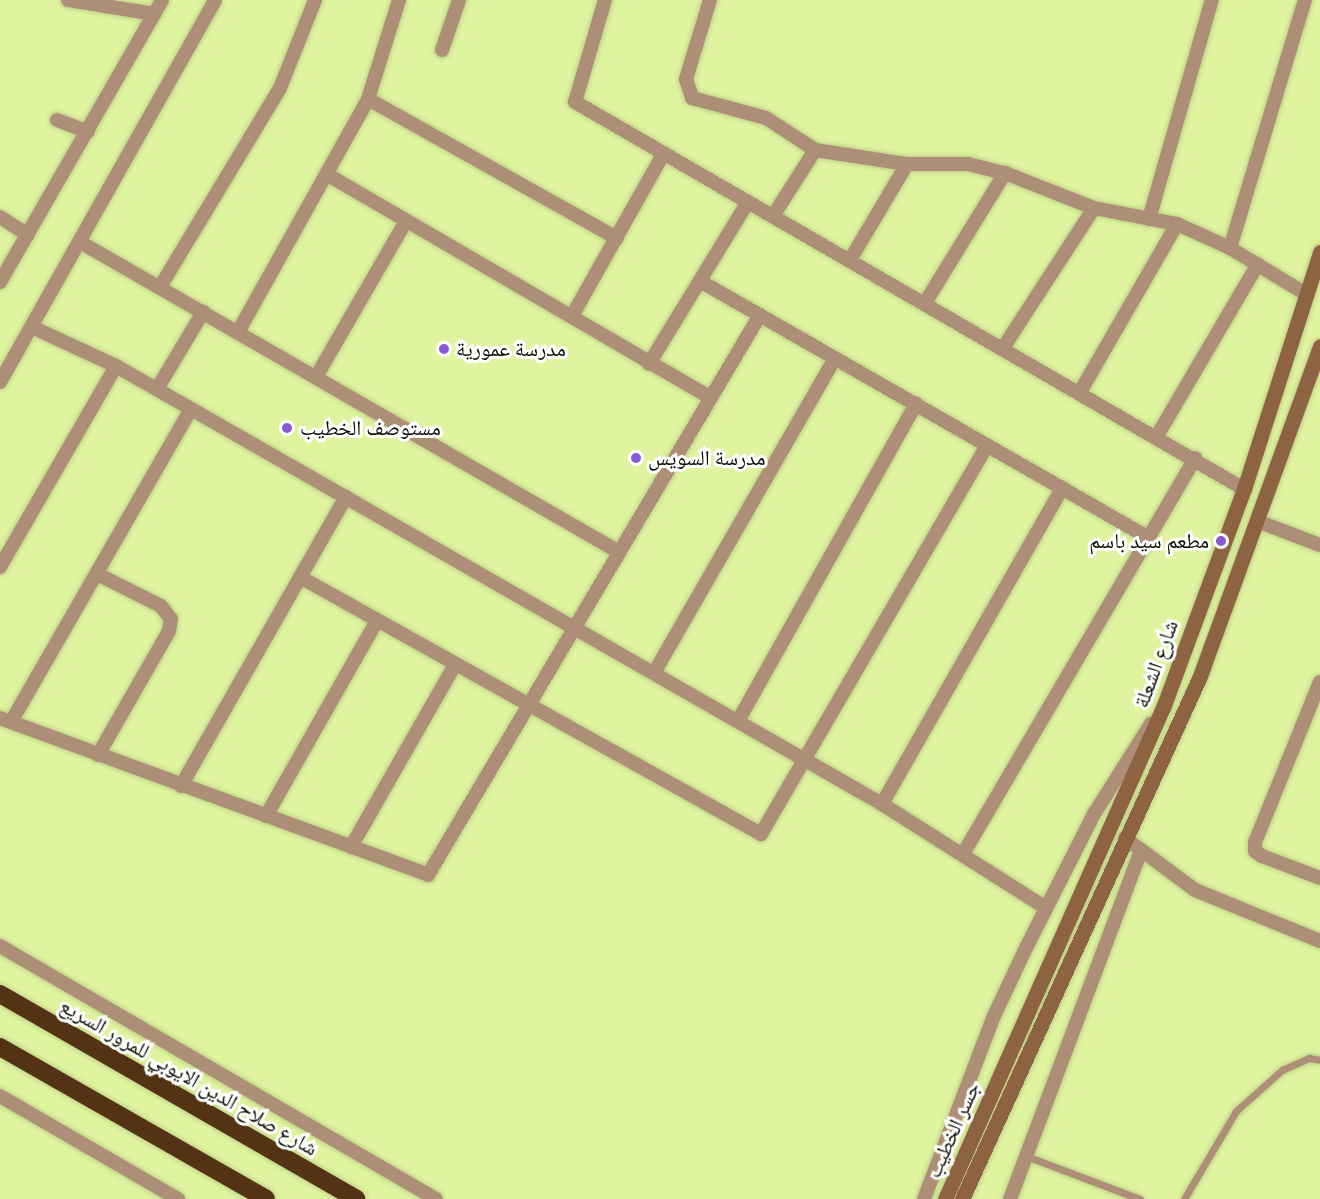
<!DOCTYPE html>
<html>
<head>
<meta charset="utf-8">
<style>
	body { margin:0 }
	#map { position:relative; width:1320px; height:1199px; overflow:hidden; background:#e0f4a0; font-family:"Fira Sans Condensed","Noto Naskh Arabic",sans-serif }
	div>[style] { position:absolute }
	.roads { filter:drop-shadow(0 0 2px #becf86) drop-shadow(0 0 2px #becf86) }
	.lane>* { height:7px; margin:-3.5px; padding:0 3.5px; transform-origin:3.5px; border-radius:3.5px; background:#ad8f78 }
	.street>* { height:14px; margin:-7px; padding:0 7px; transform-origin:7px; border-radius:7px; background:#ad8f78 }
	.secondary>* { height:15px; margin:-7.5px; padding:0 7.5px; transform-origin:7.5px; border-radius:7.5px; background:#8e6341 }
	.highway>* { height:18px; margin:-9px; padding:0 9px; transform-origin:9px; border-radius:9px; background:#543214 }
	.dots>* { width:16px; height:16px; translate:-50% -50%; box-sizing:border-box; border:3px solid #fff; border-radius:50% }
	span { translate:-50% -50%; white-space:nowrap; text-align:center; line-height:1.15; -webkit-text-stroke:6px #fff; paint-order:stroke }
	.poi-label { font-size:21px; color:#0a0e00 }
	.left { translate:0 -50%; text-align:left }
	.right { translate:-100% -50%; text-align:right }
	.street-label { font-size:21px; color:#0a0e00 }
</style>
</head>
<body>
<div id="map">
	<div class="roads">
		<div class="lane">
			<div style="left:1026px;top:1156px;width:122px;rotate:20.7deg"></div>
			<div style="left:1184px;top:1199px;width:102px;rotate:-59.4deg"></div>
			<div style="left:1236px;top:1111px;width:62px;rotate:-41.7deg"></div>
			<div style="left:1282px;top:1070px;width:30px;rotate:-24deg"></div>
			<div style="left:1309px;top:1058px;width:11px;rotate:10deg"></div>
		</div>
		<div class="street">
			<div style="left:68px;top:0;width:87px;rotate:9.2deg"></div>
			<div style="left:605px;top:0;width:106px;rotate:106.4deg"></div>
			<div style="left:575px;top:102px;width:773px;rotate:30.05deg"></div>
			<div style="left:710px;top:0;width:83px;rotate:106.9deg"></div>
			<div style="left:686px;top:79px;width:20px;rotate:72deg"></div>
			<div style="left:692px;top:98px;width:77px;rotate:15.1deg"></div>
			<div style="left:766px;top:118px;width:59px;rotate:33.1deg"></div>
			<div style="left:815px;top:150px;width:93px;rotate:8.7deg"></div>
			<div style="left:907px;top:164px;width:61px"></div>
			<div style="left:968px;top:164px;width:38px;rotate:14deg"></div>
			<div style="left:1005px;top:173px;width:96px;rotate:21.5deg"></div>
			<div style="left:1094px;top:208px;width:85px;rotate:10.9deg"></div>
			<div style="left:1177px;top:224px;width:58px;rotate:24.4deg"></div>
			<div style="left:1230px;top:248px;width:89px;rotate:31.2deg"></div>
			<div style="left:442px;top:50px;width:53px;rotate:-71.2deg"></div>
			<div style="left:368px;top:99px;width:285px;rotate:29.2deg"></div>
			<div style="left:57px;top:120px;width:33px;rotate:21deg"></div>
			<div style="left:328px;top:175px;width:443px;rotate:30.2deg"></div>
			<div style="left:773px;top:216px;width:78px;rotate:-57.5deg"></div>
			<div style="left:0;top:217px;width:33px;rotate:33deg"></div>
			<div style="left:1149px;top:219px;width:228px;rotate:-74deg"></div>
			<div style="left:80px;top:242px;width:622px;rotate:29.9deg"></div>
			<div style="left:1230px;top:248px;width:259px;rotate:-73.2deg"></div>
			<div style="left:850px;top:260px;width:112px;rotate:-59.3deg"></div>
			<div style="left:700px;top:281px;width:517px;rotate:29.79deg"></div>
			<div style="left:0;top:282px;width:325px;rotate:-60.1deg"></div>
			<div style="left:160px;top:287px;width:232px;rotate:-58.9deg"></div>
			<div style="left:280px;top:88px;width:95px;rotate:-68.3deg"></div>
			<div style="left:925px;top:303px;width:153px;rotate:-58.4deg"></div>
			<div style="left:572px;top:316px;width:187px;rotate:-60.6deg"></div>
			<div style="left:32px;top:327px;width:93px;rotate:24.9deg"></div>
			<div style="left:116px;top:366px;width:882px;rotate:29.76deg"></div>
			<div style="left:882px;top:804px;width:194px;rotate:32.4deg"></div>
			<div style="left:238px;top:332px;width:267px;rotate:-60.8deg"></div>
			<div style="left:368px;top:99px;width:104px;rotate:-72.6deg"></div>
			<div style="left:1003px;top:348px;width:167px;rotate:-57deg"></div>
			<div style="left:649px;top:364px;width:190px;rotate:-58.6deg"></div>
			<div style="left:316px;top:377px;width:180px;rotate:-60deg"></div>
			<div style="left:0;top:382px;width:438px;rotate:-60.6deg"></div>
			<div style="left:157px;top:389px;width:90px;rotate:-59.1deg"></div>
			<div style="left:1080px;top:392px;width:194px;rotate:-60deg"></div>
			<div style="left:1157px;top:436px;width:199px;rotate:-59.6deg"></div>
			<div style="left:1257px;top:521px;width:67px;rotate:20.9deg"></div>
			<div style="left:0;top:567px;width:232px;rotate:-60deg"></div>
			<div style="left:300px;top:577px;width:528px;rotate:29.14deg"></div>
			<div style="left:761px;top:834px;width:450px;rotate:-59.8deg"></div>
			<div style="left:654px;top:673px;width:363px;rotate:-60.1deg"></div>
			<div style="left:1320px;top:682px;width:173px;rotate:112.1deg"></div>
			<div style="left:1255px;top:842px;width:9px;rotate:90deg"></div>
			<div style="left:1255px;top:851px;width:9px;rotate:36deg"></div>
			<div style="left:1262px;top:856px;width:62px;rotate:20.8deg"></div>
			<div style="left:0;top:718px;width:456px;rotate:20.1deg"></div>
			<div style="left:428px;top:875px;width:651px;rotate:-59.34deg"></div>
			<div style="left:738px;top:721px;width:364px;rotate:-60.7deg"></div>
			<div style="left:11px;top:722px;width:361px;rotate:-60.1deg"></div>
			<div style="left:98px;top:755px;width:143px;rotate:-60.2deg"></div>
			<div style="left:169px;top:631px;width:12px;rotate:-81deg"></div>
			<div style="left:171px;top:619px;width:16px;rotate:-128deg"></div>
			<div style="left:161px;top:606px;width:69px;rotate:-153.4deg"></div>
			<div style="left:181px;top:786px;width:333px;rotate:-60.3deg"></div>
			<div style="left:882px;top:804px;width:364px;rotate:-60.3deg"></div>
			<div style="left:266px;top:816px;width:224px;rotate:-60.4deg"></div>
			<div style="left:1125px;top:838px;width:87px;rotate:36.6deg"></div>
			<div style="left:1195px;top:890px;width:135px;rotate:22.2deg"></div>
			<div style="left:351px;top:847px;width:210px;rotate:-60.3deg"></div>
			<div style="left:963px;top:854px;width:459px;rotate:-59.6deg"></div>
			<div style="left:0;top:946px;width:504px;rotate:30.13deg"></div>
			<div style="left:0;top:1096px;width:206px;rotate:30.1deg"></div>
			<div style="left:924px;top:1199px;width:196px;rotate:-69.1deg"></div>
			<div style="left:994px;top:1016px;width:77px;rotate:-64.8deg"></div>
			<div style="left:1027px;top:946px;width:148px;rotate:-63.1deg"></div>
			<div style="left:1094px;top:814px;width:107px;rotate:-57.7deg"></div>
			<div style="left:1010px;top:1199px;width:373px;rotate:-69.4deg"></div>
		</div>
		<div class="secondary">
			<div style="left:945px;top:1199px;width:540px;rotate:-66.09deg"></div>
			<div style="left:1164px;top:705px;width:230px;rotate:-69.7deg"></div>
			<div style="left:1244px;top:489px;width:249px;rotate:-72.2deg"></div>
			<div style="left:962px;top:1199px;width:575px;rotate:-65.53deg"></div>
			<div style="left:1200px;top:676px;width:351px;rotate:-70deg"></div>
		</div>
		<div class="highway">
			<div style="left:0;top:994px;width:411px;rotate:29.9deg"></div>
			<div style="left:0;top:1047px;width:306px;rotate:29.7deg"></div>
		</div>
	</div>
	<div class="dots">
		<div style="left:444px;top:349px;background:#8959d2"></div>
		<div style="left:287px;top:428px;background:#8959d2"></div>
		<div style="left:636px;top:458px;background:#8959d2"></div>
		<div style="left:1221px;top:541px;background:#8959d2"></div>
	</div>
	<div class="poi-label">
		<span class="left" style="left:456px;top:349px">مدرسة عمورية</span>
		<span class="left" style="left:300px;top:428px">مستوصف الخطيب</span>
		<span class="left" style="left:648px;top:458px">مدرسة السويس</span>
		<span class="right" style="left:1209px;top:541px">مطعم سيد باسم</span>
	</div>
	<div class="street-label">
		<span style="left:1156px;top:664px;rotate:-70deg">شارع الشعلة</span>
		<span style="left:189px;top:1077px;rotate:30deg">شارع صلاح الدين الايوبي للمرور السريع</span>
		<span style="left:953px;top:1130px;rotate:-66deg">جسر الخطيب</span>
	</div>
</div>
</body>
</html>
